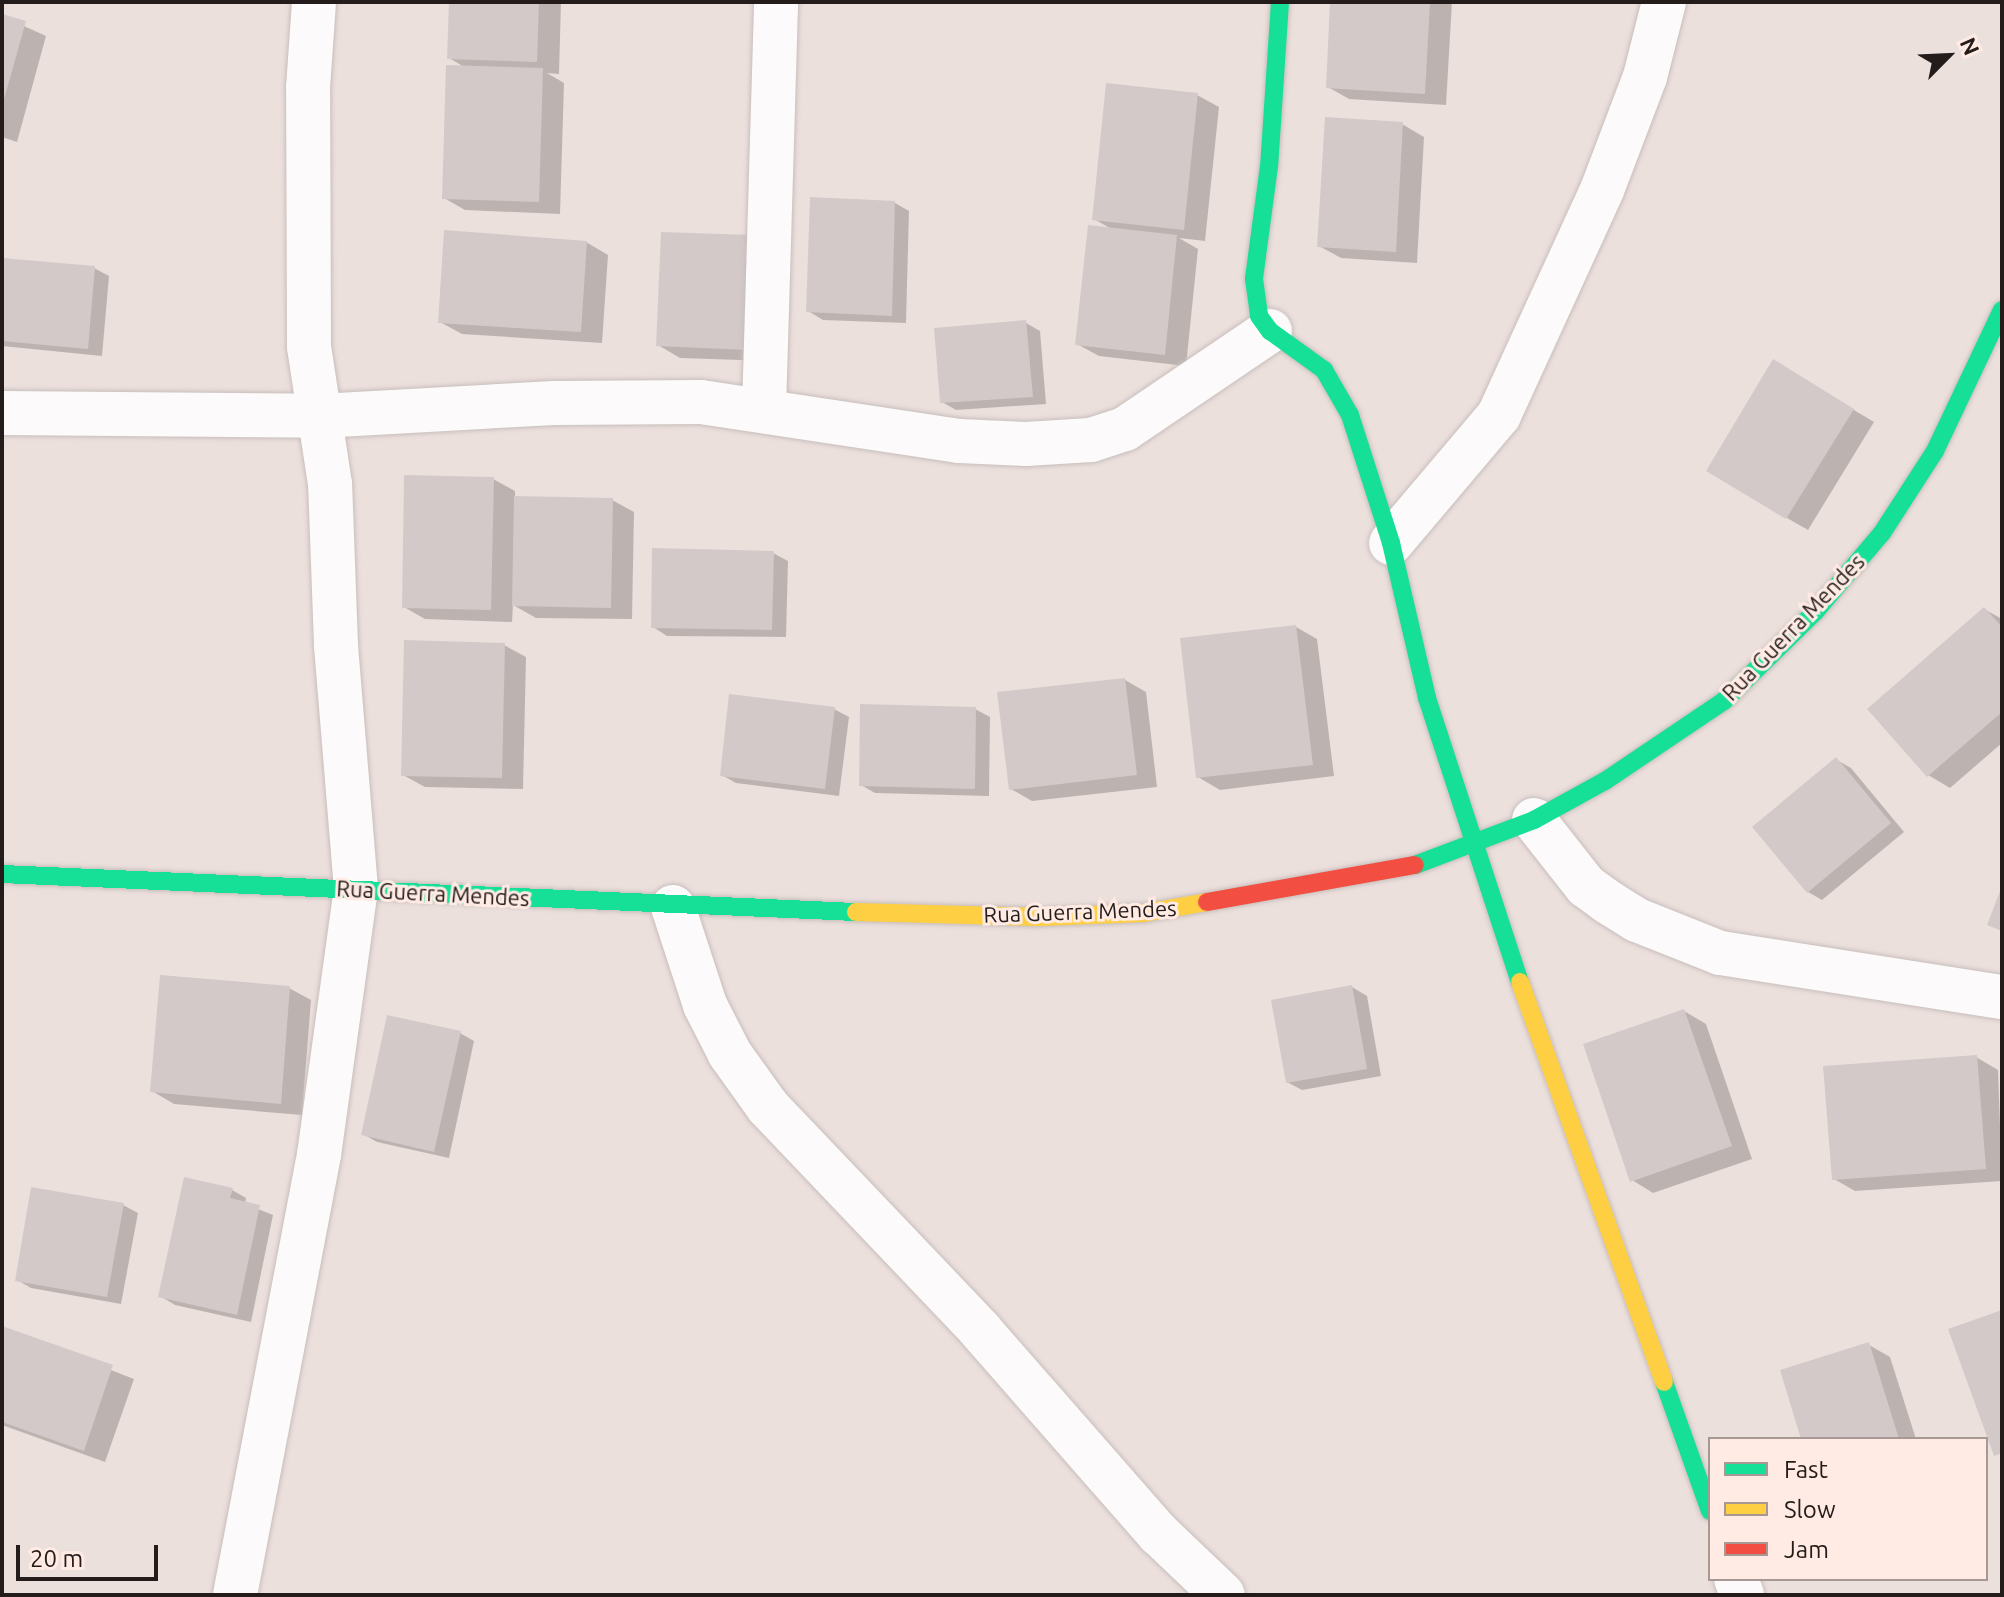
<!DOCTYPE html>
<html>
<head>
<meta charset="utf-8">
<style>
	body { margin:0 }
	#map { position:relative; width:2004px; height:1597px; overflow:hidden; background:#ece0dd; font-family:Ubuntu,sans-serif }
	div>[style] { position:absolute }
	.shadow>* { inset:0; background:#0003 }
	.building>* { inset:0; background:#d3c9c9 }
	.roads { filter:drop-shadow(0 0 2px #c7bebb) drop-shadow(0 0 2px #c7bebb) }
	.street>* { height:44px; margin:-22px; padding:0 22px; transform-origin:22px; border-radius:22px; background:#fcfafa }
	.fast>* { height:18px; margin:-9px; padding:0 9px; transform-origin:9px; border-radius:9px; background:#16e098 }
	.slow>* { height:18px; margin:-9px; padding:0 9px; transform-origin:9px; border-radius:9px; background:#ffcf43 }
	.jam>* { height:18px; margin:-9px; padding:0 9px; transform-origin:9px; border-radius:9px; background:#f24e42 }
	span { translate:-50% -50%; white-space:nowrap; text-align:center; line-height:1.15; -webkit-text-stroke:6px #ffeae4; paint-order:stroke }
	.street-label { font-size:22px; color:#231c1a }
	.frame { position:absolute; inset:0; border:4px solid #231c1a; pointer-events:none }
	.legend { position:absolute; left:1708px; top:1437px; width:280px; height:144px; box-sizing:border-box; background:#ffeae4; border:2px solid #a79893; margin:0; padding:10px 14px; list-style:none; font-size:24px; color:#231c1a }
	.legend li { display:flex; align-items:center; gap:16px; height:40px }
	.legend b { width:40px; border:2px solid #a79893 }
	.north { position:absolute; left:1908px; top:16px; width:80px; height:80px; -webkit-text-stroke:6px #ffeae4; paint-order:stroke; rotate:66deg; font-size:22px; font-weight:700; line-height:32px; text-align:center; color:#231c1a }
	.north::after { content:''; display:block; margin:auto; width:28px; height:36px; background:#231c1a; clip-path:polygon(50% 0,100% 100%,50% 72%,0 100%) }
	.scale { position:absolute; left:16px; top:1545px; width:142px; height:36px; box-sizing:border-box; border:4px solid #231c1a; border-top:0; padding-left:10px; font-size:24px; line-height:28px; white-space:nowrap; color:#231c1a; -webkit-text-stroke:6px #ffeae4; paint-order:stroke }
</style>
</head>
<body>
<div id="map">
	<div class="shadow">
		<div style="clip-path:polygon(451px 2px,561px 2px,559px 74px,547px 73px,564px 83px,560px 214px,465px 210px,444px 198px,466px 68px,449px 58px)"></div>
		<div style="clip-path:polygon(1332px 2px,1452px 2px,1446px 105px,1349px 99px,1328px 87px)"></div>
		<div style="clip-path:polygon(2px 16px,46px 36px,17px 142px,2px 137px)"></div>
		<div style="clip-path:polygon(1197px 95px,1219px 107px,1205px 241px,1179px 238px,1198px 249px,1186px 366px,1099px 356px,1077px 344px,1113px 230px,1094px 219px)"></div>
		<div style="clip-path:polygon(1402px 124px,1424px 137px,1417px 263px,1341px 258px,1319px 246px)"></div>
		<div style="clip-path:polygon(895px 203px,909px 211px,906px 323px,823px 320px,808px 311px)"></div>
		<div style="clip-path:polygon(662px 234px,770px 361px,680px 358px,658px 345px)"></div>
		<div style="clip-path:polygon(586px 242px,608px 255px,602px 343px,462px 334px,440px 322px)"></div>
		<div style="clip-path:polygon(2px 260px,94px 268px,109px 276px,102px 356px,2px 346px)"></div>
		<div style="clip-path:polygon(1026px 323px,1040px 331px,1046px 404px,956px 410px,942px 402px)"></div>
		<div style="clip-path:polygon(1795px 375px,1874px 422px,1808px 530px,1787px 518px)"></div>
		<div style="clip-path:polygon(493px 479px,515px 491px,515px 498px,612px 500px,634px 512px,632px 619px,536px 618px,513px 605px,512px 622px,425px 619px,404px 607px)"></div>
		<div style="clip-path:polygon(773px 553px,788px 561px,786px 637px,667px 636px,653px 627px)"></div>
		<div style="clip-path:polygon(1984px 609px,2002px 619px,2002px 743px,1950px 788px,1928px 775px)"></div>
		<div style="clip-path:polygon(1296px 627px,1317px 639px,1334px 776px,1220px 790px,1198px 777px)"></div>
		<div style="clip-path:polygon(504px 645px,526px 657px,523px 789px,425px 787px,403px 775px)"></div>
		<div style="clip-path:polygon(1125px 680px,1146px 692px,1157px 787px,1032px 801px,1011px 789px)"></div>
		<div style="clip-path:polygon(834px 709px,849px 717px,839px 796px,736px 783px,722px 775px)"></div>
		<div style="clip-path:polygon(975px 709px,990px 717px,989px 796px,875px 793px,861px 785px)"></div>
		<div style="clip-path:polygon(1837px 760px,1851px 768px,1904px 832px,1822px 900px,1808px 892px)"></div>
		<div style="clip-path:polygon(1352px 987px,1367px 996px,1381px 1076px,1302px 1090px,1287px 1082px)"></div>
		<div style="clip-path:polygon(289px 988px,311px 1000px,302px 1115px,174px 1104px,152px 1091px)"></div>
		<div style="clip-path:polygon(1684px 1011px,1706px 1024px,1752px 1159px,1653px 1193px,1632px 1180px)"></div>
		<div style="clip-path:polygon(460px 1033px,474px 1041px,449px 1158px,377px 1142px,363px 1134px)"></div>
		<div style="clip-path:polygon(1976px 1057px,1998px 1070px,2002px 1181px,1855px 1191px,1834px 1179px)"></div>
		<div style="clip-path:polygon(232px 1190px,246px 1198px,245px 1204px,273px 1215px,251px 1322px,175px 1305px,160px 1296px)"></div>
		<div style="clip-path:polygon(123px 1205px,138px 1213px,121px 1304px,31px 1288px,17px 1280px)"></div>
		<div style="clip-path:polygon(2px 1328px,134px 1379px,105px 1462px,2px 1425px)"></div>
		<div style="clip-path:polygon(1869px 1345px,1890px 1357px,1916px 1439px,1803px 1439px)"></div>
	</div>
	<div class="building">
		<div style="clip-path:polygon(449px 2px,539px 2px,537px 62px,447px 59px)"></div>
		<div style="clip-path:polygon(1330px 2px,1430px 2px,1425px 94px,1326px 88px)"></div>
		<div style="clip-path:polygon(2px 14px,26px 21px,3px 103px,2px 103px)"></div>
		<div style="clip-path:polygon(446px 65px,543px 68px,539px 202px,442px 199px)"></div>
		<div style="clip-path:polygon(1106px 83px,1198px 93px,1184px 230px,1092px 220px)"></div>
		<div style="clip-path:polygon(1325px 117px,1403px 122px,1396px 252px,1317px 247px)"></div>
		<div style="clip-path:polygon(810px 197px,895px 201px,892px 316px,806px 312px)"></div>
		<div style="clip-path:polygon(1088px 225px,1177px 235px,1165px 355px,1075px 345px)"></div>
		<div style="clip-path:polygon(444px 230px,587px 241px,581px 332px,438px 323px)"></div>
		<div style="clip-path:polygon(661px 232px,752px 235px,749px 350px,656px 346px)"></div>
		<div style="clip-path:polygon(2px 258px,95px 266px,88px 349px,2px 341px)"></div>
		<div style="clip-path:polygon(1026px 320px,1033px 397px,940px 403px,934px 328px)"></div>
		<div style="clip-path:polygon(1773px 359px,1854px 409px,1786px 519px,1706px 471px)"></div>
		<div style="clip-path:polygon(404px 475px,494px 477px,491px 610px,402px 608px)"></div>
		<div style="clip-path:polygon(514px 496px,613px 498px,611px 608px,512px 606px)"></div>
		<div style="clip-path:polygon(652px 548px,774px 551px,772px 630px,651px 628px)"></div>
		<div style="clip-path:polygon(1984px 607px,2002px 627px,2002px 712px,1927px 777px,1867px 709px)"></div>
		<div style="clip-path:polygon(1296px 625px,1313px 765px,1196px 778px,1180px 638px)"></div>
		<div style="clip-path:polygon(404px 640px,505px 643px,502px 778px,401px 776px)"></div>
		<div style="clip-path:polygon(1125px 678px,1137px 775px,1009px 790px,997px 692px)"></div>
		<div style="clip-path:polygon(729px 694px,835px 707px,825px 789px,720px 776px)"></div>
		<div style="clip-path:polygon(860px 704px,976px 707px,975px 789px,859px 786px)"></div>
		<div style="clip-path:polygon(1836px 757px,1891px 823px,1807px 893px,1752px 827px)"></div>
		<div style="clip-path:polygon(2002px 886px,2002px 931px,1987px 925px)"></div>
		<div style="clip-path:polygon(160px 975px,290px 986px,281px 1104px,150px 1092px)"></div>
		<div style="clip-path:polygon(1352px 985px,1367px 1069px,1286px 1083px,1271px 1000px)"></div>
		<div style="clip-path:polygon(1684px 1009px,1732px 1146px,1630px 1182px,1583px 1044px)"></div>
		<div style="clip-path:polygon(387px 1015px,461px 1031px,434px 1152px,361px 1135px)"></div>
		<div style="clip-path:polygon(1977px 1055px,1986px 1169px,1832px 1180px,1823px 1066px)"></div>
		<div style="clip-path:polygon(184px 1177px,233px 1188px,230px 1198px,260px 1205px,237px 1315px,158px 1297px)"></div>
		<div style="clip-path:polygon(31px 1187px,124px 1203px,107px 1297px,15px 1281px)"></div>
		<div style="clip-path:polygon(2002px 1310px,2002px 1453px,1994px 1456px,1948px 1329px)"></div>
		<div style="clip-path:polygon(2px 1326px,113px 1365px,84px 1451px,2px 1422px)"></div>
		<div style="clip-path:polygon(1869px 1342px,1899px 1439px,1801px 1439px,1780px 1370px)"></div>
	</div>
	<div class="roads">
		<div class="street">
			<div style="left:764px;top:410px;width:408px;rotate:-88.3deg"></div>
			<div style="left:2px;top:413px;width:318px;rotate:0.5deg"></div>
			<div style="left:320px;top:416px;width:234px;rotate:-3.2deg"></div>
			<div style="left:554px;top:403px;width:147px;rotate:-0.4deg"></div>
			<div style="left:701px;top:402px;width:261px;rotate:8.6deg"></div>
			<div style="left:959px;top:441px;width:67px;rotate:2.6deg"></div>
			<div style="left:1026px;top:444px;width:65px;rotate:-3.5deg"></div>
			<div style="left:1091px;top:440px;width:36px;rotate:-18deg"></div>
			<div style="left:1125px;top:429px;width:175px;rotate:-34.1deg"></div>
			<div style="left:1391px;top:543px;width:167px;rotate:-49.8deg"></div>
			<div style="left:1499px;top:415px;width:247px;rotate:-65.4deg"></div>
			<div style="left:1602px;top:190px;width:121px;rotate:-69.2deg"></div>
			<div style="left:1645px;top:77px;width:77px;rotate:-75.8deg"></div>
			<div style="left:1534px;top:820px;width:84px;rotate:51.8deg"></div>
			<div style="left:1586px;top:886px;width:27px;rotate:36deg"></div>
			<div style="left:1608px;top:902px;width:34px;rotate:32deg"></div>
			<div style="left:1637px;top:920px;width:89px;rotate:21.7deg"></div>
			<div style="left:1720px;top:953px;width:285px;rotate:8.9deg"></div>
			<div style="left:673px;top:907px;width:103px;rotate:71.9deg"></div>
			<div style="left:705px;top:1005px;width:55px;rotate:63deg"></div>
			<div style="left:730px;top:1054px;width:65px;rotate:54.4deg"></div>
			<div style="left:768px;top:1107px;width:309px;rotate:46.4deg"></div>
			<div style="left:981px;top:1331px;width:270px;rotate:48.8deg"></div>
			<div style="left:1159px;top:1534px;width:88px;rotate:43.6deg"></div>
			<div style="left:1736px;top:1579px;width:17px;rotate:69deg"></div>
			<div style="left:235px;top:1595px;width:448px;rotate:-79.2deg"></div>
			<div style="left:319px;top:1155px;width:269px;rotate:-82.1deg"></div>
			<div style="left:356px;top:889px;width:245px;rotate:-94.7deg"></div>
			<div style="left:336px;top:645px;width:161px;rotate:-92.1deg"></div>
			<div style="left:330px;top:484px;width:139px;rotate:-98.7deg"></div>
			<div style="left:309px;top:347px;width:259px;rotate:-90.2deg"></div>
			<div style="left:308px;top:88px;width:86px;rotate:-86deg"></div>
		</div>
		<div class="fast">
			<div style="left:1280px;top:2px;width:164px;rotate:93.8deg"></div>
			<div style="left:1269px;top:166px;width:114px;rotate:97.6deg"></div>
			<div style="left:1254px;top:279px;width:37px;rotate:82deg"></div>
			<div style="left:1259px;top:316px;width:19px;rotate:54deg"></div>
			<div style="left:1270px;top:331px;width:67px;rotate:35.8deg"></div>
			<div style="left:1324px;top:370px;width:52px;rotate:60deg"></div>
			<div style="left:1350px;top:415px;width:134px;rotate:72.2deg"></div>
			<div style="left:1391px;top:543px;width:159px;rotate:76.9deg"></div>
			<div style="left:1427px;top:698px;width:299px;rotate:71.9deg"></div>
			<div style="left:1415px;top:865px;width:127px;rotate:-20.7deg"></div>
			<div style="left:1534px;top:820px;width:81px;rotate:-28.8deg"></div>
			<div style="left:1605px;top:781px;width:145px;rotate:-34deg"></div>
			<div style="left:1725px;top:700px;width:126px;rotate:-44.4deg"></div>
			<div style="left:1815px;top:612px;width:104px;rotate:-49.7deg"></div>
			<div style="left:1882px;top:533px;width:98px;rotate:-57.1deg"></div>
			<div style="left:1935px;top:451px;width:156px;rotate:-64.6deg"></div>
			<div style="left:2px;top:874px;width:855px;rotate:2.55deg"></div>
			<div style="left:1664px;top:1382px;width:137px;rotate:70.4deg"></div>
		</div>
		<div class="slow">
			<div style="left:856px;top:912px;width:183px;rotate:1.6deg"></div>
			<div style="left:1039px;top:917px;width:105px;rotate:-2.2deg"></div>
			<div style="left:1144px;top:913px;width:64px;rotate:-9.9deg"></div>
			<div style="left:1520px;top:982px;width:425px;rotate:70.2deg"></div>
		</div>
		<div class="jam">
			<div style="left:1207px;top:902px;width:211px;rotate:-10.1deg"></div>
		</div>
	</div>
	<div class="street-label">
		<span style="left:1793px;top:627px;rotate:-46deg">Rua Guerra Mendes</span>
		<span style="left:433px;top:893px;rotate:3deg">Rua Guerra Mendes</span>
		<span style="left:1080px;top:911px;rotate:-2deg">Rua Guerra Mendes</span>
	</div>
	<div class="frame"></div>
	<ul class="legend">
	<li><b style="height:10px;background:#16e098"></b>Fast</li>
	<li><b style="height:10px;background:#ffcf43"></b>Slow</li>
	<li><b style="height:10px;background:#f24e42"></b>Jam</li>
	</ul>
	<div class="north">N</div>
	<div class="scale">20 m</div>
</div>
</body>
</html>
